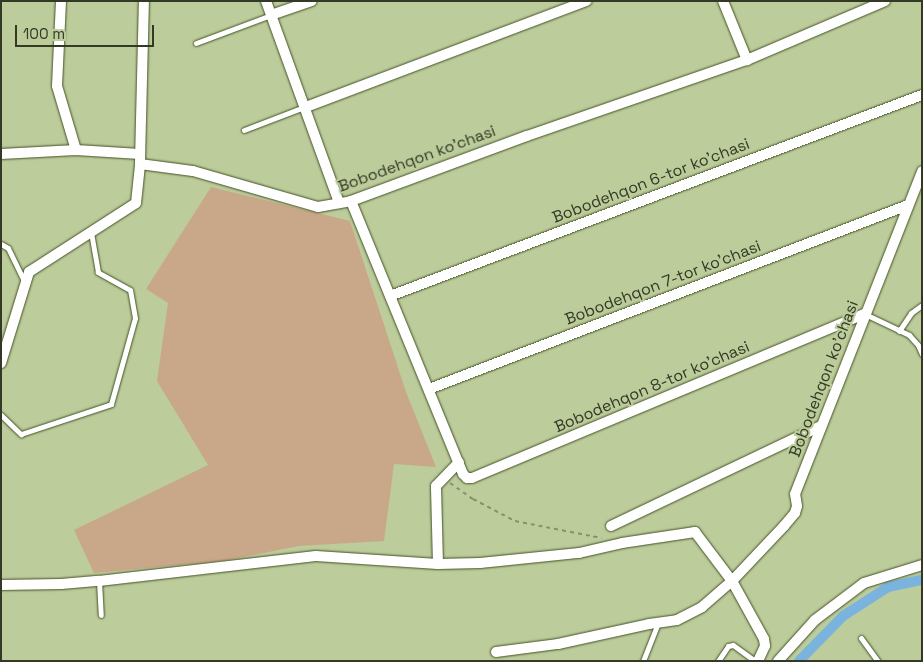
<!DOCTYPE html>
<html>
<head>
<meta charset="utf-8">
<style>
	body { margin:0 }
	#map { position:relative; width:923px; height:662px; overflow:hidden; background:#bccc9b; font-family:"Space Grotesk",sans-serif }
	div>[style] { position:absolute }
	.green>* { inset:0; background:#c9a789 }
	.canal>* { height:10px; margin:-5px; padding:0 5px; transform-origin:5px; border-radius:5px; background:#7bb3df }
	.path>* { height:2px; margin-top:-1px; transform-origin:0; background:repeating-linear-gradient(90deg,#86926c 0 4px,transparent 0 8px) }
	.roads { filter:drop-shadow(0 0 1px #455225) drop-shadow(0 0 1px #455225) }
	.service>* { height:5px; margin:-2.5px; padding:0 2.5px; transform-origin:2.5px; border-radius:2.5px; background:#fff }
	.minor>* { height:10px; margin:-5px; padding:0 5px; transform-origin:5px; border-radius:5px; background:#fff }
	span { translate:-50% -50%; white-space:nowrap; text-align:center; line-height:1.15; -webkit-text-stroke:4px #bccc9b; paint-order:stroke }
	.street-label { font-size:16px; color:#333925 }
	.frame { position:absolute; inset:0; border:2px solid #333925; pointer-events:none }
	.scale { position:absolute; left:15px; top:25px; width:139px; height:22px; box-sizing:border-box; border:2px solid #333925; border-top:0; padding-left:6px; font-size:15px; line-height:18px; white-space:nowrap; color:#333925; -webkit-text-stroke:4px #bccc9b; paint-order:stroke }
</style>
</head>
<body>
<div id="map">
	<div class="green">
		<div style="clip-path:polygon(211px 187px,350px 221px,406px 392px,436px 467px,394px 464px,384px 541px,299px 546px,223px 561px,94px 573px,74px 530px,208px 465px,157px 381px,168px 303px,146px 289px)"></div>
	</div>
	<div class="canal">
		<div style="left:799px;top:661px;width:63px;rotate:-45.6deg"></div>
		<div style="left:843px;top:616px;width:54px;rotate:-32.8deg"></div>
		<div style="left:888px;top:587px;width:35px;rotate:-12deg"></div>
	</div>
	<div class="path">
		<div style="left:450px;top:483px;width:28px;rotate:35deg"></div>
		<div style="left:473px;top:499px;width:47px;rotate:27.6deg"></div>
		<div style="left:515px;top:521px;width:88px;rotate:11.2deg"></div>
	</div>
	<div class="roads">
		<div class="service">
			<div style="left:196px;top:43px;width:80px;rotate:-20.5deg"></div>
			<div style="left:244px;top:130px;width:64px;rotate:-21deg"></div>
			<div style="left:1px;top:244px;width:8px;rotate:30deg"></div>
			<div style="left:8px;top:248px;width:39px;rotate:64deg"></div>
			<div style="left:865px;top:314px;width:49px;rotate:25.5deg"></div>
			<div style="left:909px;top:335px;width:13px;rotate:48deg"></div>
			<div style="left:918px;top:345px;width:10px;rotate:66deg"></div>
			<div style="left:899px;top:331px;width:22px;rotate:-56deg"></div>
			<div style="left:911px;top:313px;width:14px;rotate:-36deg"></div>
			<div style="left:1px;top:415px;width:28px;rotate:44deg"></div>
			<div style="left:21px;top:434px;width:95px;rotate:-18.4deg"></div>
			<div style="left:111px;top:404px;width:89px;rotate:-74.4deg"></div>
			<div style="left:135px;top:318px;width:28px;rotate:-100deg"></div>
			<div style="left:130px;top:290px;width:37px;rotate:-151deg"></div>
			<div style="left:98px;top:272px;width:40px;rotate:-100deg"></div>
			<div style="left:99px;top:581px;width:34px;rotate:87deg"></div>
			<div style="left:861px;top:638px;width:29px;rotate:54deg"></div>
			<div style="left:643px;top:661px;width:41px;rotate:-68.5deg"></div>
			<div style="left:718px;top:661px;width:18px;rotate:-56deg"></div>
			<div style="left:728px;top:646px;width:5px;rotate:-11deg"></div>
			<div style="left:733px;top:645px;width:27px;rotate:36deg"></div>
		</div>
		<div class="minor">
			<div style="left:61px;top:1px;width:85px;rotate:92.7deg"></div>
			<div style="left:57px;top:86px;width:67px;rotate:73.5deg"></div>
			<div style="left:76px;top:150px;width:64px;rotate:3.6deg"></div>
			<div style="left:266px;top:1px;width:215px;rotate:70.1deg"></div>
			<div style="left:723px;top:1px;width:64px;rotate:67.9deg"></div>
			<div style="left:271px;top:15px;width:43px;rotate:-18.9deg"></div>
			<div style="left:306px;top:107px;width:300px;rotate:-20.7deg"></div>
			<div style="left:1px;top:154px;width:75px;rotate:-3.1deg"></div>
			<div style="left:140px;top:161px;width:160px;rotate:-88.6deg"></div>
			<div style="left:351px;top:201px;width:295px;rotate:67.7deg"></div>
			<div style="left:463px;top:474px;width:6px;rotate:45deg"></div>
			<div style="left:467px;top:478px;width:5px"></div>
			<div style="left:472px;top:478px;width:426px;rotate:-22.7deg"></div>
			<div style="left:390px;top:296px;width:569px;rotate:-20.7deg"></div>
			<div style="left:1px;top:363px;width:95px;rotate:-72.9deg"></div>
			<div style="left:29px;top:272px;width:127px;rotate:-32.8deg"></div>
			<div style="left:136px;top:203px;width:39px;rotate:-84deg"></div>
			<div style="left:140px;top:164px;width:53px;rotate:7.5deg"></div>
			<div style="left:193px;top:171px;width:130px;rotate:16.1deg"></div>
			<div style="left:318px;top:207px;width:34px;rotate:-10deg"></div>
			<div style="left:351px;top:201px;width:188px;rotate:-20.3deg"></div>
			<div style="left:527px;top:136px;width:233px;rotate:-19.1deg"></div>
			<div style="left:747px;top:60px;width:150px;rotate:-23.1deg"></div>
			<div style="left:429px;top:389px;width:513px;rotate:-21.01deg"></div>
			<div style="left:611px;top:526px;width:233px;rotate:-25.5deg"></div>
			<div style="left:438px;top:564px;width:78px;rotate:-91.5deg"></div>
			<div style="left:436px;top:486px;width:33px;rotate:-46deg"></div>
			<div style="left:1px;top:585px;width:60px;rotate:-1deg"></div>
			<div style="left:61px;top:584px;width:38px;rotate:-5deg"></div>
			<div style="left:99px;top:581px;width:218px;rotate:-6.6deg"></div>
			<div style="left:316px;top:556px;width:122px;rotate:3.8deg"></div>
			<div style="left:438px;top:564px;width:42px;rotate:-1.4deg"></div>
			<div style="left:480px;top:563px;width:100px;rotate:-5.8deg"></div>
			<div style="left:579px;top:553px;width:44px;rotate:-13.1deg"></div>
			<div style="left:622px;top:543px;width:74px;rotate:-8.6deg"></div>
			<div style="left:695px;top:532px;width:61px;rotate:52.9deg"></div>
			<div style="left:732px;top:581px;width:66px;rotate:61.1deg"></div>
			<div style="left:764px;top:639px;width:7px;rotate:82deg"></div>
			<div style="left:765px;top:646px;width:17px;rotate:115deg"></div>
			<div style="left:496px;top:652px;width:63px;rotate:-7.4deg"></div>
			<div style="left:558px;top:644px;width:93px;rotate:-12.4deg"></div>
			<div style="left:649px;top:624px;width:28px;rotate:-8deg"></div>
			<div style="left:677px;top:620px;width:28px;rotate:-27deg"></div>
			<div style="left:702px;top:607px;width:40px;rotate:-41deg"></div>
			<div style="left:732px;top:581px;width:76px;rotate:-46.6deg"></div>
			<div style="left:784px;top:526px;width:17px;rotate:-50deg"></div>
			<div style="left:795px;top:513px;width:7px;rotate:-74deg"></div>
			<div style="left:797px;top:506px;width:12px;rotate:-99deg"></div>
			<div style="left:795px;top:494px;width:347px;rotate:-68.5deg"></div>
			<div style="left:778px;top:661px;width:55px;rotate:-47.9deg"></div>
			<div style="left:815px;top:620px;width:61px;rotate:-37.1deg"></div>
			<div style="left:864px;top:583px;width:61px;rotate:-17.2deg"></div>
		</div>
	</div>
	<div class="street-label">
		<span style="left:417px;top:159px;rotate:-20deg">Bobodehqon koʼchasi</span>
		<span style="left:651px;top:181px;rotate:-21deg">Bobodehqon 6-tor koʼchasi</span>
		<span style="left:663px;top:283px;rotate:-21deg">Bobodehqon 7-tor koʼchasi</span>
		<span style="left:824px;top:379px;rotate:-69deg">Bobodehqon koʼchasi</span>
		<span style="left:652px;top:387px;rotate:-23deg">Bobodehqon 8-tor koʼchasi</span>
	</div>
	<div class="frame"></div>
	<div class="scale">100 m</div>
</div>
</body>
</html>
